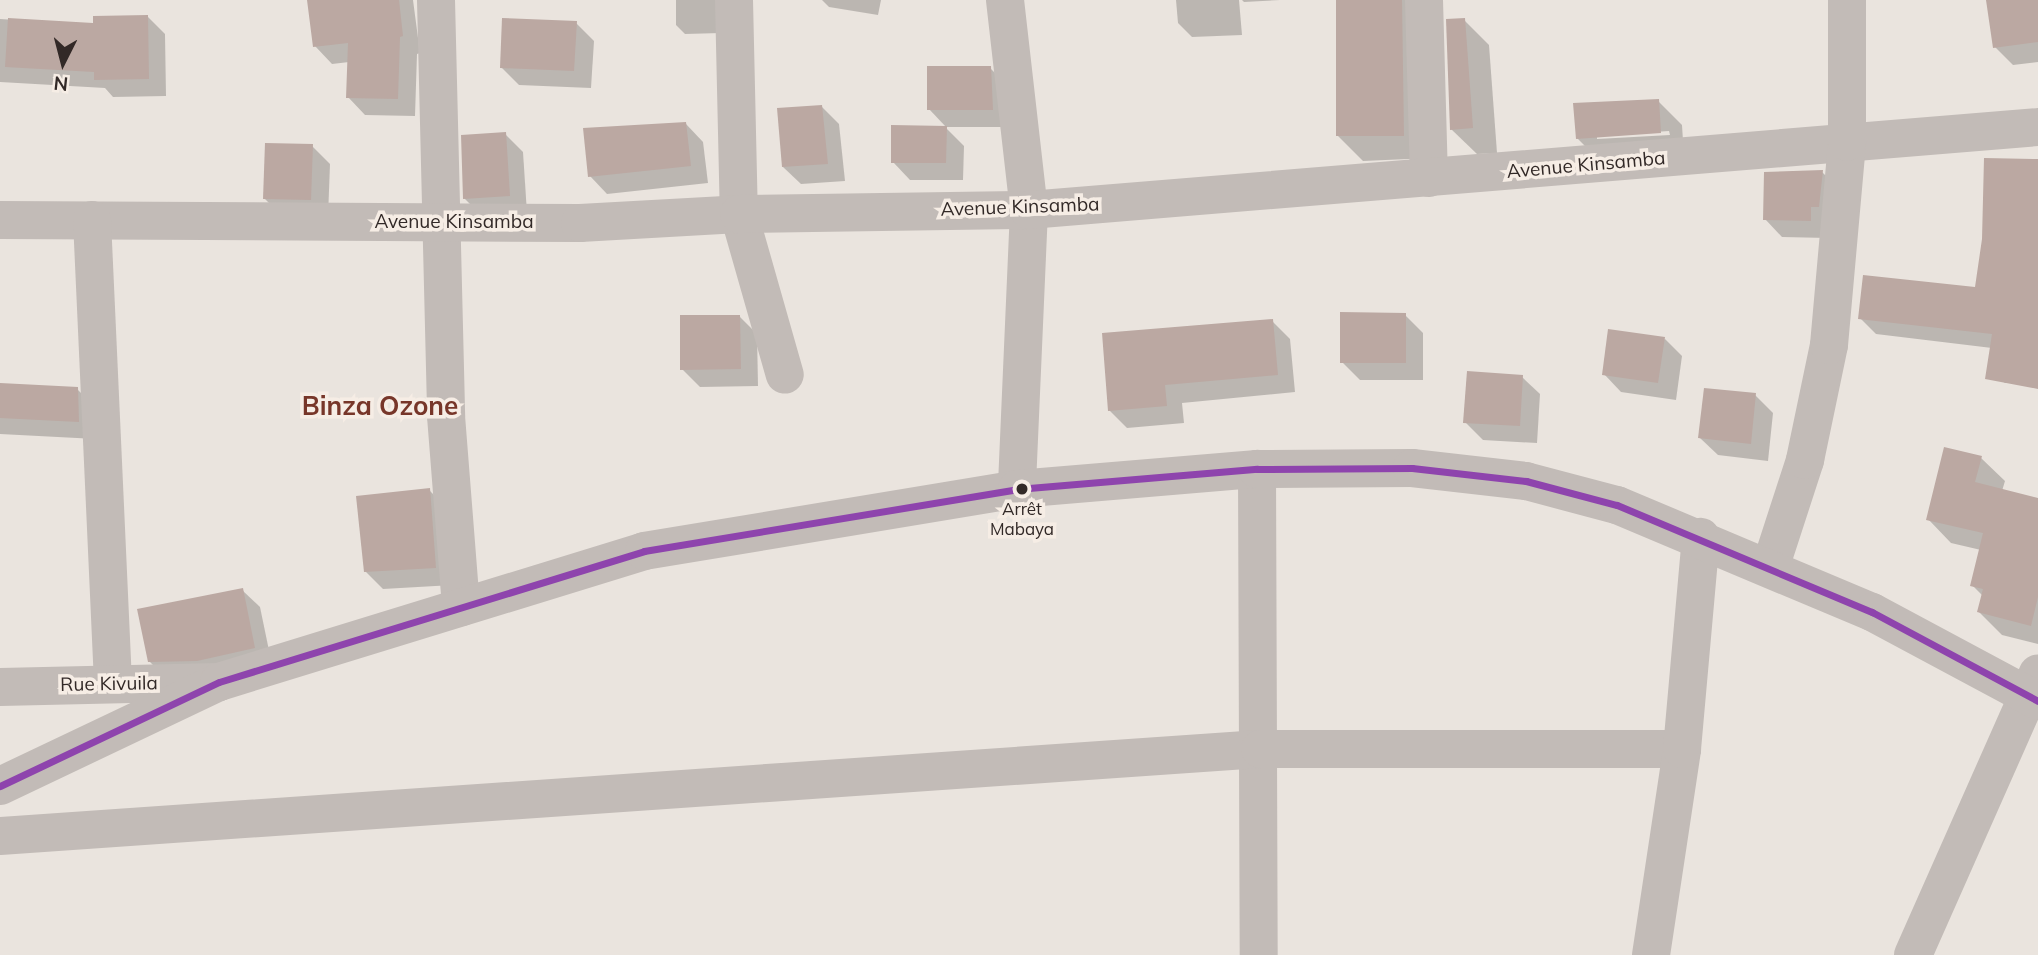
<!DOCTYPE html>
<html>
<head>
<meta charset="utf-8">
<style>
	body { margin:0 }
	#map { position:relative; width:2038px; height:955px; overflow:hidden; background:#eae4de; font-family:Mulish,sans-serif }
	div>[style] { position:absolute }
	.shadow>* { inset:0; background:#0003 }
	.building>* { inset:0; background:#bba8a2 }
	.minor>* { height:38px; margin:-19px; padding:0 19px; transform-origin:19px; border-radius:19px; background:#c2bbb7 }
	.tertiary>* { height:38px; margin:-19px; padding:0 19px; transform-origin:19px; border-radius:19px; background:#c2bbb7 }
	.bus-1>* { height:7px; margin:-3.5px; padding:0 3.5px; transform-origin:3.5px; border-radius:3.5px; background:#8e44ad }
	.dots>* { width:19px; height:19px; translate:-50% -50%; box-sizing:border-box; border:4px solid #f6ede5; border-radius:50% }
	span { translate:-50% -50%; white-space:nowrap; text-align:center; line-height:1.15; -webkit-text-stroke:7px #f6ede5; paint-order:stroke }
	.bus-label { font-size:17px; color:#322927 }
	.street-label { font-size:19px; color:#322927 }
	.district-label { font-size:26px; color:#773629; font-weight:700 }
	.north { position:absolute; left:28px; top:28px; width:70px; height:70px; -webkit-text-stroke:5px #f6ede5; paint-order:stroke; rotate:186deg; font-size:19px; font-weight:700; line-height:28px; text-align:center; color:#322927 }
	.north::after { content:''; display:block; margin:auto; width:24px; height:32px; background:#322927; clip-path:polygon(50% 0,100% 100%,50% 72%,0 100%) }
</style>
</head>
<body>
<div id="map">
	<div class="shadow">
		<div style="clip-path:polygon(0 0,0 19px,95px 25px,148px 17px,165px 34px,166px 96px,113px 97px,105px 88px,0 82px)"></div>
		<div style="clip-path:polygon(309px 0,413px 0,420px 53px,417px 54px,415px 116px,365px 115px,348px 97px,349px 62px,332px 64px,315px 46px)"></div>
		<div style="clip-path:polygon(676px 0,721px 0,721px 33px,685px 34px,676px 25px)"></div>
		<div style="clip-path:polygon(822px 0,881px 0,878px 15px,829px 7px)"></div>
		<div style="clip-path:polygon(1176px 0,1239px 0,1242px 35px,1192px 37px,1178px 23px)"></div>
		<div style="clip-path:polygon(1242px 0,1280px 0,1244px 2px)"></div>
		<div style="clip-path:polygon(1337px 0,1429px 0,1431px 158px,1363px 161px,1337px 135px)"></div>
		<div style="clip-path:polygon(1988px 0,2038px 0,2038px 62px,2013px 65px,1995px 47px)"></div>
		<div style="clip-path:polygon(1464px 20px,1489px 45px,1497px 153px,1477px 154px,1451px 129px)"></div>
		<div style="clip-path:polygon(576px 23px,594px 41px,591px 88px,519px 85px,501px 67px)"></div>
		<div style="clip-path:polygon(990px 68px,1008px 86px,1010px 127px,946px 127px,929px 109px)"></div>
		<div style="clip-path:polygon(evenodd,1658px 101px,1682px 125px,1684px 157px,1601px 162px,1577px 138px,1658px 101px,1669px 131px,1670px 135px,1597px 139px,1597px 136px,1669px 131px)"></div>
		<div style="clip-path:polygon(822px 107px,839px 124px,845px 181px,801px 184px,783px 167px)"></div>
		<div style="clip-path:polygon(686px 124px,703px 142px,708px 183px,607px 194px,590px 176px)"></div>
		<div style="clip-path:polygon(946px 128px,964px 146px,963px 180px,910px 180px,893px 162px)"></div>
		<div style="clip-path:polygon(505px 134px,523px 152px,527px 213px,482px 216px,464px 198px)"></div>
		<div style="clip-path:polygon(312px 146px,330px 164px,328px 217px,283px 217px,265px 199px)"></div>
		<div style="clip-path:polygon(2038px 161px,2038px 383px,2005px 383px,1988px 367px,1992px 348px,1876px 334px,1860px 318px,1976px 289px)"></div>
		<div style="clip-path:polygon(1822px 172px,1840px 190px,1828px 238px,1782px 237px,1765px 219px)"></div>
		<div style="clip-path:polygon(1405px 315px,1423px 333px,1423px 380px,1360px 380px,1342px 362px)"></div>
		<div style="clip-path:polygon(739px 316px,757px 334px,758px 386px,700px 387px,682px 369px)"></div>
		<div style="clip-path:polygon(1272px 321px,1290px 339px,1295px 392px,1182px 403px,1184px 423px,1127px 428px,1109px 410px)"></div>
		<div style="clip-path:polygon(1665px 339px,1682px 356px,1676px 400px,1621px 392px,1604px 374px)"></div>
		<div style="clip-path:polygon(1522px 377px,1540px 394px,1537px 443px,1483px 440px,1465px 422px)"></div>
		<div style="clip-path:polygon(0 385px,77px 389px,95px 407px,96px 439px,0 434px)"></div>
		<div style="clip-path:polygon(1755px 395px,1773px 413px,1768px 461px,1718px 455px,1700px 438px)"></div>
		<div style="clip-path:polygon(1981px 458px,2005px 481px,2002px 491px,2038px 500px,2038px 644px,2002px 635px,1979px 612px,1983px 596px,1972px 585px,1981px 550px,1951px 543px,1928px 519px)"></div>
		<div style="clip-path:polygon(429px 490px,447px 508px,453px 585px,383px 589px,365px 571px)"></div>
		<div style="clip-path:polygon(242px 590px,260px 607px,272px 665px,167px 679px,149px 661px)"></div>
	</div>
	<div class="building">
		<div style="clip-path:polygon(307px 0,399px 0,403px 36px,400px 37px,398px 99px,346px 98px,348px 43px,313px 47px)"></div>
		<div style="clip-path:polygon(1336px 0,1402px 0,1404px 136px,1336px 136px)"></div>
		<div style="clip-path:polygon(1986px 0,2038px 0,2038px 42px,1993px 48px)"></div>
		<div style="clip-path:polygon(148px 15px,149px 79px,94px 80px,94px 72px,5px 67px,8px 18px,93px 23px,93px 16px)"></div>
		<div style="clip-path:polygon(502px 18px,577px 21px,574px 71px,500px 68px)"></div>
		<div style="clip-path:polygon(1465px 18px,1473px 128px,1450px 130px,1446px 19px)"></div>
		<div style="clip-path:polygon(927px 66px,991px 66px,993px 110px,927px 110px)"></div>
		<div style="clip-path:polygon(1659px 99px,1661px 133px,1576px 139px,1573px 103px)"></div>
		<div style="clip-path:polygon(822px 105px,828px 164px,782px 167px,777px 108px)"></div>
		<div style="clip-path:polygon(686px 122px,691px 166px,588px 177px,583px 128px)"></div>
		<div style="clip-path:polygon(891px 125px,947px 126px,946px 163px,891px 163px)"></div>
		<div style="clip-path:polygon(506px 132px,510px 196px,463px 199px,461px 135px)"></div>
		<div style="clip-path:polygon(265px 143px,313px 144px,311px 200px,263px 199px)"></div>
		<div style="clip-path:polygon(1984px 158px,2038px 159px,2038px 389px,1985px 379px,1992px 334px,1858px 319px,1863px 275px,1975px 287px,1982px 239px)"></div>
		<div style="clip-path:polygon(1823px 170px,1819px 207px,1811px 207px,1811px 221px,1763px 220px,1764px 172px)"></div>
		<div style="clip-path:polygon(1340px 312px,1406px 313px,1406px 363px,1340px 363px)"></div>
		<div style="clip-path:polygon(680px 315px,740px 315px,741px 369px,680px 370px)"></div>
		<div style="clip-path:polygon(1273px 319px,1278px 375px,1165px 385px,1167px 406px,1108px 411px,1102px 333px)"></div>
		<div style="clip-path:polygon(1608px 329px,1665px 337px,1658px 383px,1602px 375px)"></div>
		<div style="clip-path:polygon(1467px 371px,1523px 375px,1520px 426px,1463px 423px)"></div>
		<div style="clip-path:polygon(0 383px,78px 387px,79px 422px,0 418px)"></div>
		<div style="clip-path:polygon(1704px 388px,1756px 393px,1751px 444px,1698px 438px)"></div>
		<div style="clip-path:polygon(1944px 447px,1982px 456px,1975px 482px,2038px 498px,2038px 597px,2031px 626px,1977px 612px,1983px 589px,1970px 586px,1983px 533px,1926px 520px)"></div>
		<div style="clip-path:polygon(430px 488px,436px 568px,364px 572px,356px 496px)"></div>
		<div style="clip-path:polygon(243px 588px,255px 648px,197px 661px,148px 662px,137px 609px)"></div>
	</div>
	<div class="minor">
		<div style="left:436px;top:0;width:416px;rotate:88.6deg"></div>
		<div style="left:446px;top:416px;width:192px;rotate:85.5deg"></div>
		<div style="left:734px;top:0;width:214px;rotate:88.7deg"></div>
		<div style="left:739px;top:214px;width:167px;rotate:74.1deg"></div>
		<div style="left:1005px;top:0;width:211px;rotate:83.5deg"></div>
		<div style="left:1029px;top:210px;width:279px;rotate:92.5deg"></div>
		<div style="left:1424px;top:0;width:178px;rotate:88.4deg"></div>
		<div style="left:0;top:220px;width:580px;rotate:0.3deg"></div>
		<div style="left:580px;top:223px;width:159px;rotate:-3.2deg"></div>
		<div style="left:739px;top:214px;width:290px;rotate:-0.8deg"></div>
		<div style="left:1029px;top:210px;width:1012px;rotate:-4.7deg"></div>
		<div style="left:92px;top:220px;width:464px;rotate:87.4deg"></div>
		<div style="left:1257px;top:469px;width:486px;rotate:89.8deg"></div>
		<div style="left:1770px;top:568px;width:114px;rotate:-72deg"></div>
		<div style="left:1805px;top:460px;width:117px;rotate:-78.2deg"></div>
		<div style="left:1829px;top:345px;width:204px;rotate:-84.9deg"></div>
		<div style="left:1847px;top:142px;width:142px;rotate:-90deg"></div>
		<div style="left:0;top:687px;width:219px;rotate:-1.3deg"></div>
		<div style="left:0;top:836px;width:1263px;rotate:-3.95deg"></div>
		<div style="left:1260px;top:749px;width:422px"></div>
		<div style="left:1651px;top:955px;width:208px;rotate:-81.4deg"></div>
		<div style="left:1682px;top:749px;width:213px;rotate:-84.9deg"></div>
		<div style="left:1913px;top:955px;width:308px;rotate:-66.1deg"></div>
	</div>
	<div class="tertiary">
		<div style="left:0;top:786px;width:242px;rotate:-25.4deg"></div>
		<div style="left:219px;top:682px;width:445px;rotate:-17.1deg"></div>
		<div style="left:644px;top:551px;width:378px;rotate:-9.4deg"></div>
		<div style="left:1017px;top:489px;width:241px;rotate:-4.8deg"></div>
		<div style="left:1257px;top:469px;width:155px;rotate:-0.4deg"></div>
		<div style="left:1412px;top:468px;width:115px;rotate:6.5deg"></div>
		<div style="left:1526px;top:481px;width:94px;rotate:14.8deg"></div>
		<div style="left:1617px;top:505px;width:277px;rotate:22.8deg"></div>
		<div style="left:1872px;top:612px;width:188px;rotate:28.2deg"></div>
	</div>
	<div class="bus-1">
		<div style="left:0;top:786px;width:242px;rotate:-25.4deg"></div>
		<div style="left:219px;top:682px;width:445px;rotate:-17.1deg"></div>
		<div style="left:644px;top:551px;width:378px;rotate:-9.4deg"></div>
		<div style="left:1017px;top:489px;width:241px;rotate:-4.8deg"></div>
		<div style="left:1257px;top:469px;width:155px;rotate:-0.4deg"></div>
		<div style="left:1412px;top:468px;width:115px;rotate:6.5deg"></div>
		<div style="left:1526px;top:481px;width:94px;rotate:14.8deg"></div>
		<div style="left:1617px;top:505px;width:277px;rotate:22.8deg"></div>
		<div style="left:1872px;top:612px;width:188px;rotate:28.2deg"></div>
	</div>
	<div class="dots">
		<div style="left:1022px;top:489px;background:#322927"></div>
	</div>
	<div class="bus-label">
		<span style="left:1022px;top:519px">Arrêt<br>Mabaya</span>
	</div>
	<div class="street-label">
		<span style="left:1586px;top:165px;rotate:-5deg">Avenue Kinsamba</span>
		<span style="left:1020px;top:207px;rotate:-2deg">Avenue Kinsamba</span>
		<span style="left:454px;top:222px">Avenue Kinsamba</span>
		<span style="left:109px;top:684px;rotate:-1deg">Rue Kivuila</span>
	</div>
	<div class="district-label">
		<span style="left:380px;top:406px">Binza Ozone</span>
	</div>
	<div class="north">N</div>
</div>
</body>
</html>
